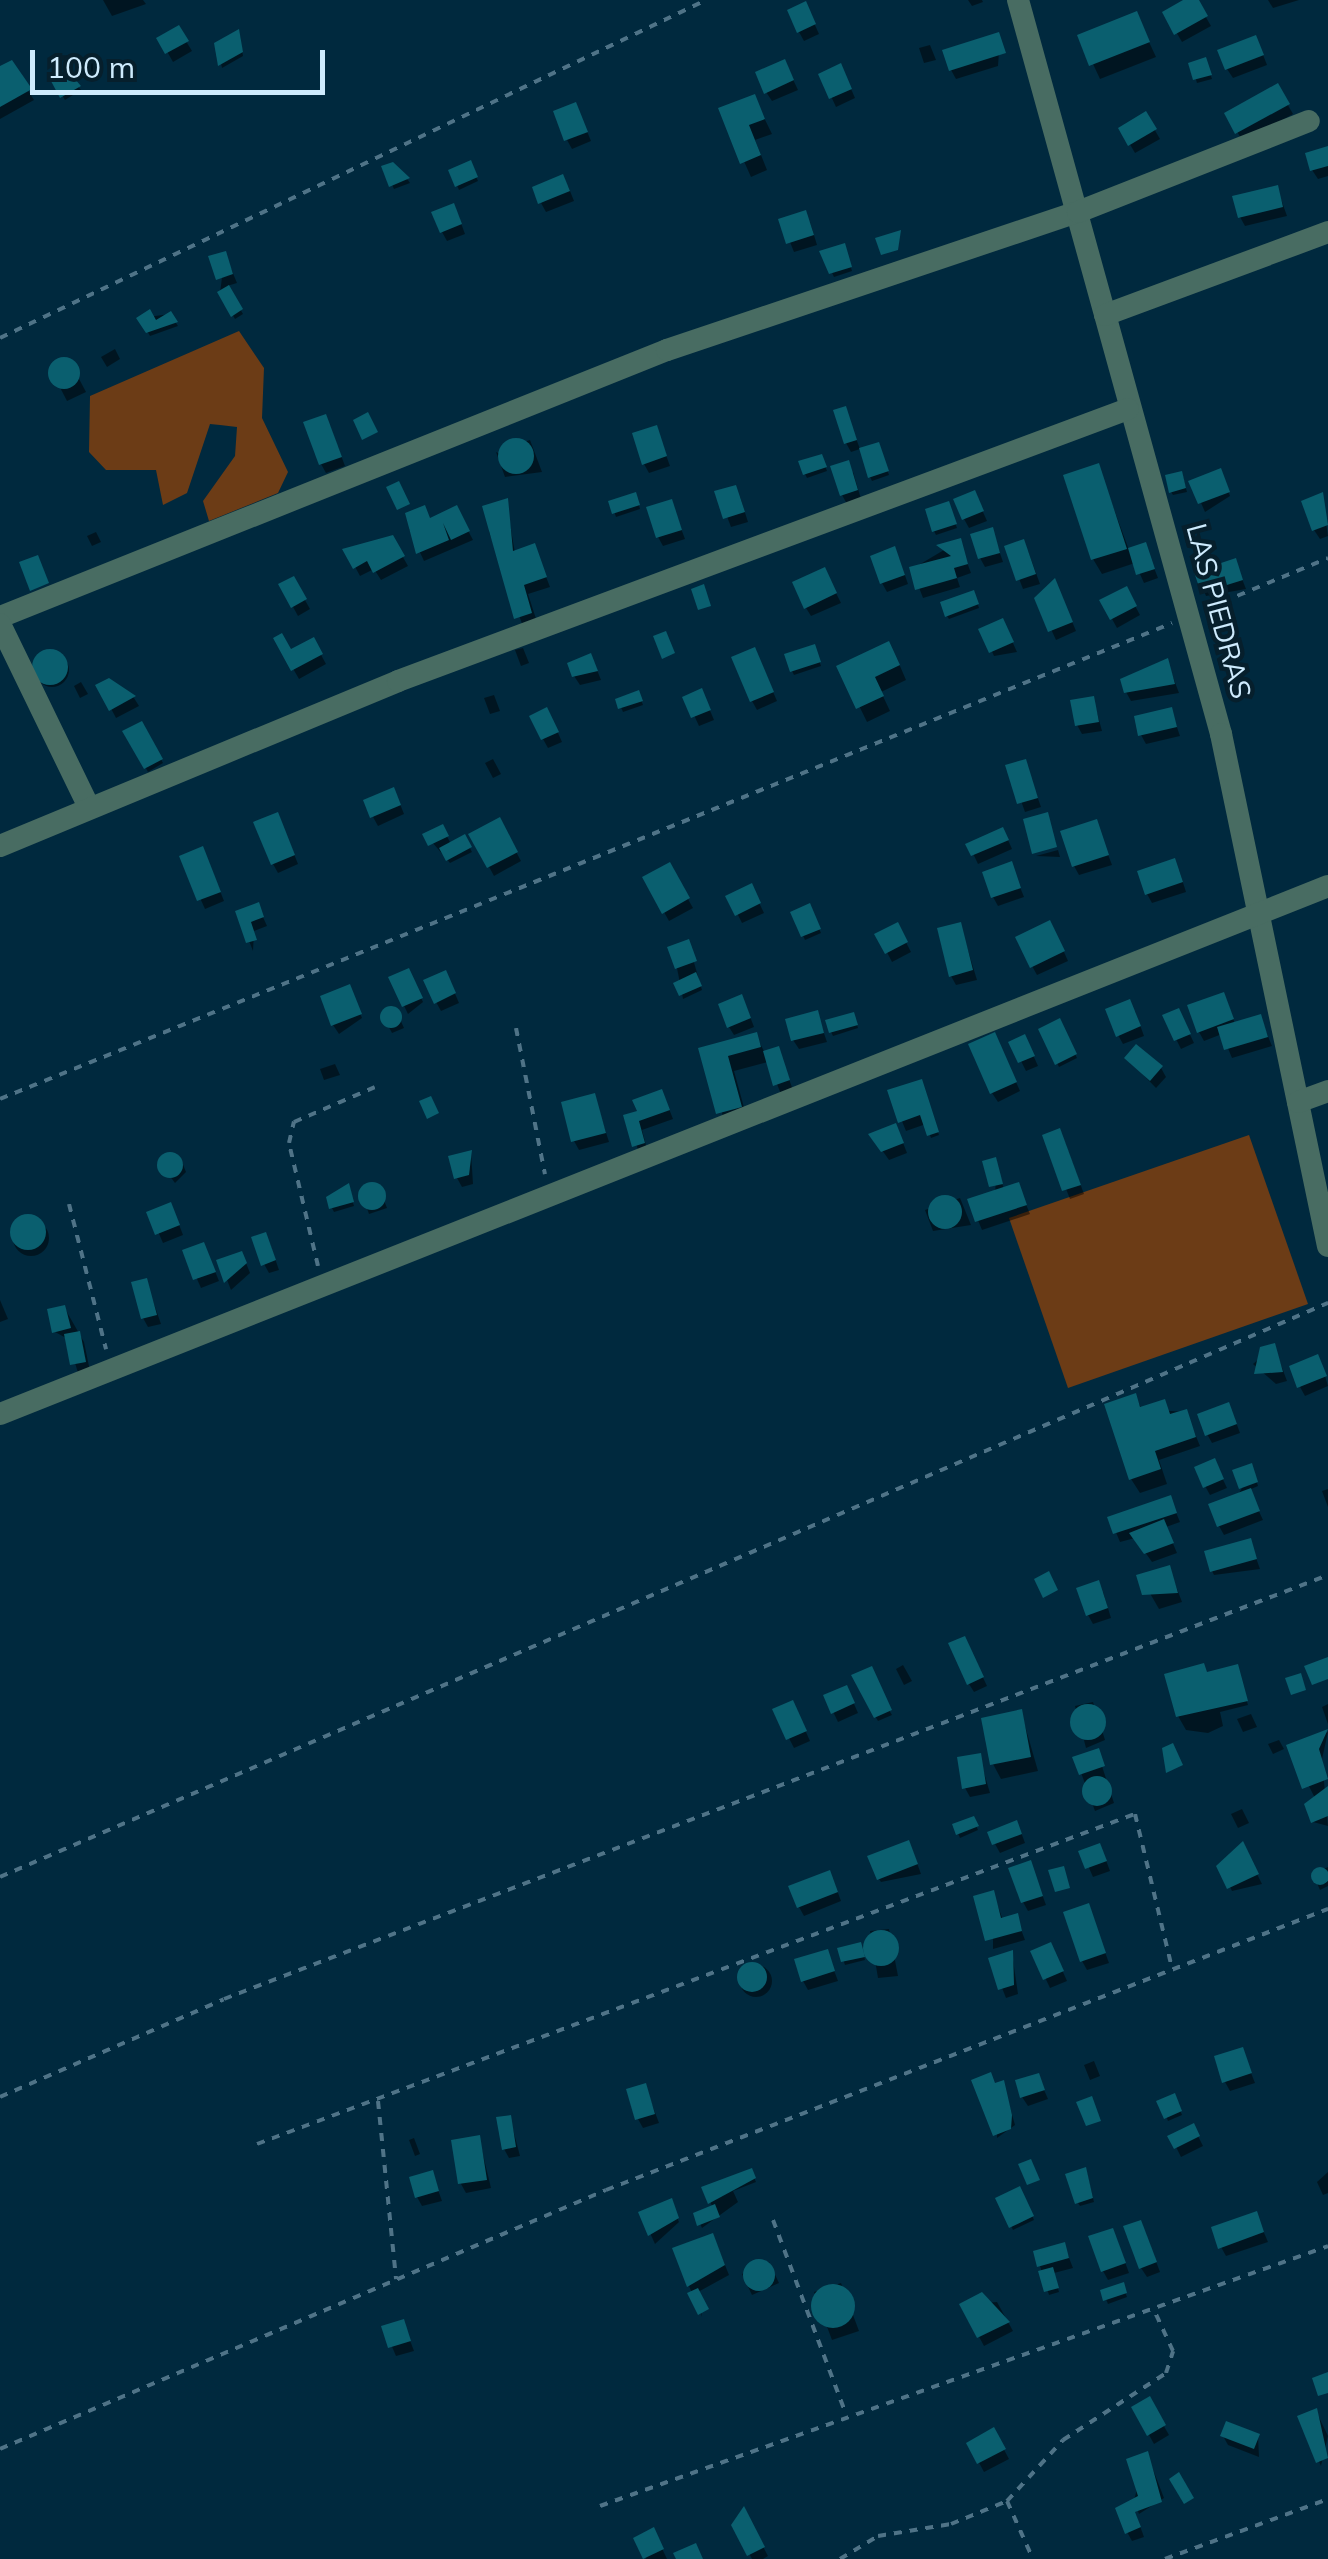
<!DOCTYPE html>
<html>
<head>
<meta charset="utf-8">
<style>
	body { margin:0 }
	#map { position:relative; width:1328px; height:2559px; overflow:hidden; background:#00293e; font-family:Mulish,sans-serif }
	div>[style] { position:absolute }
	.green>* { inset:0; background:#6c3c16 }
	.shadow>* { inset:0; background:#0007 }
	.round { border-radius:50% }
	.building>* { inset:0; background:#0a5f6f }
	.path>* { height:4px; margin-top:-2px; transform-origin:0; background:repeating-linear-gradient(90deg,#4f7387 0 8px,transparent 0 16px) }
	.minor>* { height:22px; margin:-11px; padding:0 11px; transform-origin:11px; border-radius:11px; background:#486c62 }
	span { translate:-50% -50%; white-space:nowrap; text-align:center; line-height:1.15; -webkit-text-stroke:9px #061f2c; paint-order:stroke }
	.street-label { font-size:28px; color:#ceebfd }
	.scale { position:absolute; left:30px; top:50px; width:295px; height:45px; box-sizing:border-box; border:5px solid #ceebfd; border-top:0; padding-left:12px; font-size:30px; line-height:35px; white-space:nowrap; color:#ceebfd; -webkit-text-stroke:8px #061f2c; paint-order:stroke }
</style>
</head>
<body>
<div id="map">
	<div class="green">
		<div style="clip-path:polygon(239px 331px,264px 368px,262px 418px,288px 472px,278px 493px,209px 521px,203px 501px,235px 456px,237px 427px,220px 425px,210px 424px,187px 493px,163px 505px,156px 470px,106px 470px,89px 452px,90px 396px)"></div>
		<div style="clip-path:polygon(1249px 1135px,1308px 1304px,1068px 1388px,1009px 1218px)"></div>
	</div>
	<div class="shadow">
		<div style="clip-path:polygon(103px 0,143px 0,146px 4px,112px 16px)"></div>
		<div style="clip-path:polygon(968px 0,982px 0,983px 2px,972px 6px)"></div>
		<div style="clip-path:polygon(1196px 0,1211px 26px,1182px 42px,1165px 13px)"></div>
		<div style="clip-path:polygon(1268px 0,1299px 0,1273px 8px)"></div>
		<div style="clip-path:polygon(810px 14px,819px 34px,804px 41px,799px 32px)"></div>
		<div style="clip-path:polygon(1136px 14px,1156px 57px,1100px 79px,1080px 36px)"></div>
		<div style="clip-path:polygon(178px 28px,192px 51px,173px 62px,160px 39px)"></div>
		<div style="clip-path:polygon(240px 36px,243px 56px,222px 68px,217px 44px)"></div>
		<div style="clip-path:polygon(1000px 38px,998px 66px,956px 79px,951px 70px)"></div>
		<div style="clip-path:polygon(930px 45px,936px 60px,924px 63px,919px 48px)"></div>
		<div style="clip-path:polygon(1260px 47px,1267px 65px,1233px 78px,1227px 69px)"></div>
		<div style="clip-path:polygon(92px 60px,99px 73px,91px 78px,83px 65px)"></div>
		<div style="clip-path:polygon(11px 63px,34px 100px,0 119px,0 69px)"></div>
		<div style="clip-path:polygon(1191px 64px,1207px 64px,1212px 79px,1197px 83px)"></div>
		<div style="clip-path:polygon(789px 71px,798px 90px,772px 101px,766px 92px)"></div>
		<div style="clip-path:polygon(67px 74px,81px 90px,65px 100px,54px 82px)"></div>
		<div style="clip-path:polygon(821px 75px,845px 75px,855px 98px,836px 107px)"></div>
		<div style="clip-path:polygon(1277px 86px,1293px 114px,1243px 142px,1227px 114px)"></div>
		<div style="clip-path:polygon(754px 97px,772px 134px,755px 140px,767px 170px,751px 177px,721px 110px)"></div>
		<div style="clip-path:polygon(580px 114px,591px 141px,572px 149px,567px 140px)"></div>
		<div style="clip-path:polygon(1146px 115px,1160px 139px,1135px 153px,1121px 129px)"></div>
		<div style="clip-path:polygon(1328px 149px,1328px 176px,1318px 179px,1312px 170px)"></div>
		<div style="clip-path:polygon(470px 163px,478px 181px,459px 190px,451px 171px)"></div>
		<div style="clip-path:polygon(384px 168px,408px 180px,410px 183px,394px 189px)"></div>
		<div style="clip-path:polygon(568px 186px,574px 201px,546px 212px,541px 203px)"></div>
		<div style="clip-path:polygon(1277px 188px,1287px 216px,1245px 226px,1240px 217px)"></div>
		<div style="clip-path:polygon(458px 215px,465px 234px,447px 241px,442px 232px)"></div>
		<div style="clip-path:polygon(781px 220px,810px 222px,817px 245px,794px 252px)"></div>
		<div style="clip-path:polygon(846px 250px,852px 271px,834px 277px,823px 253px)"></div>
		<div style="clip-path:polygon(225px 254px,237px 283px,227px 286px,243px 314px,235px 319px,220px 293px)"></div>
		<div style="clip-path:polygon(170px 314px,178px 326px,150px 336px,140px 318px)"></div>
		<div style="clip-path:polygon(115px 349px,120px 359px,107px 367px,101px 357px)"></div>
		<div style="clip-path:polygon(69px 360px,86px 392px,67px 401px,51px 370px)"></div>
		<div style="clip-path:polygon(845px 409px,860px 449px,851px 452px,846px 443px)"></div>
		<div style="clip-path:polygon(330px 426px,345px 466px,326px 473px,321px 464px)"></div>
		<div style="clip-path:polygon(656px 428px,670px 466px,649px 473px,644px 464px)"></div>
		<div style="clip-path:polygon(530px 440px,542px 472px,505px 477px,496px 452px,509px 458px,507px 447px)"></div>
		<div style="clip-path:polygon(880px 448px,889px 475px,872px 481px,870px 477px)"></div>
		<div style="clip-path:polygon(823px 460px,827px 471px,807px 478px,805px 474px)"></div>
		<div style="clip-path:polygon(1098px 466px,1129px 550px,1145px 545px,1158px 578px,1144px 583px,1135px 563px,1102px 574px,1093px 559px,1066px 476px)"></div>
		<div style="clip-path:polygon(853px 472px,861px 499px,847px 504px,842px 495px)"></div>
		<div style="clip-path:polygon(1222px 475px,1230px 496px,1205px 512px,1192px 482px)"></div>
		<div style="clip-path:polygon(1183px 477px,1187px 492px,1173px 495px,1171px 492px)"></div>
		<div style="clip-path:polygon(718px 493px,740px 497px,748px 522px,731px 527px)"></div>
		<div style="clip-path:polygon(1322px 495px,1328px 536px,1320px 539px,1314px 530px)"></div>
		<div style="clip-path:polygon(637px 498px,640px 509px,616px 517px,611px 502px)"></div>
		<div style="clip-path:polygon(506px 501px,515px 553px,534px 546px,550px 587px,528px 594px,539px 628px,525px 632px,489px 532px)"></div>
		<div style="clip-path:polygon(671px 502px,685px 539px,663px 546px,658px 537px)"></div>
		<div style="clip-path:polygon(979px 503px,987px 521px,969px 528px,964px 519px)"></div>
		<div style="clip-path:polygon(456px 508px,473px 540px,424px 561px,409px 529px)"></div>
		<div style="clip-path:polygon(950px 508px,957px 528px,936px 535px,934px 531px)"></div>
		<div style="clip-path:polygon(992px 530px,1003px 562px,985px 567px,980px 558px)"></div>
		<div style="clip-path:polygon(96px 532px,101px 542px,92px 546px,87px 536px)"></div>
		<div style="clip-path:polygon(392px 538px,408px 566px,381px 580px,374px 569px,360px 576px,346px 550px)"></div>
		<div style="clip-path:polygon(959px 541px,971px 573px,957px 578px,960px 587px,923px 598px,912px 569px)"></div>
		<div style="clip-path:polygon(1007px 547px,1028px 551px,1040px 584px,1023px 589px)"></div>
		<div style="clip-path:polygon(899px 558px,908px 584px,887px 592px,882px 583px)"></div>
		<div style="clip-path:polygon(1235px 561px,1246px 589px,1206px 596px,1197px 573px)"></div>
		<div style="clip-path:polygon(293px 579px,310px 609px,298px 616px,281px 585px)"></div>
		<div style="clip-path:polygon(829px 579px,841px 603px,811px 616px,806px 608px)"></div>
		<div style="clip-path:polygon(1126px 589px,1140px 615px,1117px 628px,1102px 601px)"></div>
		<div style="clip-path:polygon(1059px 590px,1076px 631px,1056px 640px,1037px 599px)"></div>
		<div style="clip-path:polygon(975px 596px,979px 608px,949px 619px,947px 616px)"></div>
		<div style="clip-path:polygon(982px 630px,1007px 630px,1017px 652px,994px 656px)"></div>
		<div style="clip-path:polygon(276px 639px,290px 652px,313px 640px,326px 664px,299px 679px)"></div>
		<div style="clip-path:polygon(523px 648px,529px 663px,521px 666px,515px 650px)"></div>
		<div style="clip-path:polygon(816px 651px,821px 666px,794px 675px,792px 671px)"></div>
		<div class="round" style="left:35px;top:653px;width:34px;height:34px"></div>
		<div style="clip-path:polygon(897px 659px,906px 680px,881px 692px,890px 711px,867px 722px,840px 667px)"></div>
		<div style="clip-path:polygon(1167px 661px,1179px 693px,1131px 701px,1126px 692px)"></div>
		<div style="clip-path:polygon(595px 665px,601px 680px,580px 685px,574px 676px)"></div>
		<div style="clip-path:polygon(764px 671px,777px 701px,757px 710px,752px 701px)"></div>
		<div style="clip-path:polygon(109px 681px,134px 698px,139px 706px,116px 718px,99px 686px)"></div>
		<div style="clip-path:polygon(81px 682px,88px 694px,80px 698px,74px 686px)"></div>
		<div style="clip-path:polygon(494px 695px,500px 711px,490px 714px,484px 698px)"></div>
		<div style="clip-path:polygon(640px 697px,643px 705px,623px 712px,618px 700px)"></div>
		<div style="clip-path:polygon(686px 698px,706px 701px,714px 720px,699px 726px)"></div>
		<div style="clip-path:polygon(1093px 698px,1102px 731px,1082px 734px,1077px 725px)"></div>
		<div style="clip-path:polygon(1171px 710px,1180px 736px,1146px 744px,1141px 735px)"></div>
		<div style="clip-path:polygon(552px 719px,562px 742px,548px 748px,543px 739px)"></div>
		<div style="clip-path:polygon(141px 724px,163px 763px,148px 772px,126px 732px)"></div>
		<div style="clip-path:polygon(493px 759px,501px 774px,493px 778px,485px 763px)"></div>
		<div style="clip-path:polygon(1025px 762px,1041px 807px,1025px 812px,1009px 767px)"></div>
		<div style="clip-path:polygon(398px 799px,404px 814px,378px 826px,373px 817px)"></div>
		<div style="clip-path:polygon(499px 820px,521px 861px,494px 876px,472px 835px)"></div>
		<div style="clip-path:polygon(1096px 822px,1112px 865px,1079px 875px,1074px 866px)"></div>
		<div style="clip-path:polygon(282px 824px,298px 864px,278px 873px,273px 864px)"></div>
		<div style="clip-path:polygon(442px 827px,451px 844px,464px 837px,472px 852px,450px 863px,426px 835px)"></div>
		<div style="clip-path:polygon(1008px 840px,1012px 849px,978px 864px,969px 845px)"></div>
		<div style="clip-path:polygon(1058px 850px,1060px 857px,1036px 856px)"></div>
		<div style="clip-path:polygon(182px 858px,207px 858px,224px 901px,205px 909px)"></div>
		<div style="clip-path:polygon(669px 865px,693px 908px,669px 921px,645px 878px)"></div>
		<div style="clip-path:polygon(1011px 865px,1024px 897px,998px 906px,993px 897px)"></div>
		<div style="clip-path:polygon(1179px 870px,1186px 892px,1152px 903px,1147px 894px)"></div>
		<div style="clip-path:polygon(751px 886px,764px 913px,742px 923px,729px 897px)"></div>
		<div style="clip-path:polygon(258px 906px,267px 926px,254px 931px,253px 951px,238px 913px)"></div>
		<div style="clip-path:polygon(809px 906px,821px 933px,805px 940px,793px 913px)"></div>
		<div style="clip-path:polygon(897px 925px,911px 952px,892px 962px,878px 935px)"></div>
		<div style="clip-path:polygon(1055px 932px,1068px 961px,1037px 975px,1032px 966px)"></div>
		<div style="clip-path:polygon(688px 942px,702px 990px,683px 999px,677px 968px)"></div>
		<div style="clip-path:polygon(966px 944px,977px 980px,956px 985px,951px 976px)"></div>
		<div style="clip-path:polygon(391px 979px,413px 980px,423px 1002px,408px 1014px)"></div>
		<div style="clip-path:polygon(450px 982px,459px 1003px,441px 1011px,436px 1002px)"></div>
		<div style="clip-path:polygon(351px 991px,362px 1018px,339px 1034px,333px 1025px)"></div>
		<div style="clip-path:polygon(1228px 1004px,1235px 1024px,1260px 1017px,1272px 1046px,1232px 1058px,1222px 1034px,1204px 1041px,1199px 1032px)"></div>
		<div style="clip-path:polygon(394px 1006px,404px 1028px,392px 1033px,381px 1012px)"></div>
		<div style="clip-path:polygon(746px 1006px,754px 1027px,734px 1035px,729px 1027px)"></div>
		<div style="clip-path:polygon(1135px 1011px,1144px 1036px,1123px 1044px,1118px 1035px)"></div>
		<div style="clip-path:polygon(817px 1013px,827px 1042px,799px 1049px,793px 1040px)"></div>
		<div style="clip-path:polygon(1165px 1017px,1183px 1020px,1194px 1043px,1181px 1049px)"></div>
		<div style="clip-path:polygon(855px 1018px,858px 1028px,833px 1036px,831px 1032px)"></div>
		<div style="clip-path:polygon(1041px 1030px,1064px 1031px,1077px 1058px,1059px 1067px)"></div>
		<div style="clip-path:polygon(755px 1034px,765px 1053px,778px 1049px,793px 1090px,781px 1094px,768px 1062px,734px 1071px,748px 1122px,727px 1128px,701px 1050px)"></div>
		<div style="clip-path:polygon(1012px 1043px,1029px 1046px,1038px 1066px,1026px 1071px)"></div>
		<div style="clip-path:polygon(999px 1044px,1020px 1091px,998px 1102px,992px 1093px)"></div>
		<div style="clip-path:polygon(1127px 1058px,1161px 1068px,1166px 1077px,1156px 1088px)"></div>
		<div style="clip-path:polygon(335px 1064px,340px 1075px,324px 1080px,320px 1069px)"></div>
		<div style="clip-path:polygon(921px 1082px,939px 1135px,931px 1138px,926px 1124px,906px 1131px,890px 1092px)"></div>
		<div style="clip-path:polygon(594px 1095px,609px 1142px,579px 1150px,574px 1141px)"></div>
		<div style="clip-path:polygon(666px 1101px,673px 1119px,642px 1130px,648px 1153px,640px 1155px,626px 1117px)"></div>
		<div style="clip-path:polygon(900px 1135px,907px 1153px,889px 1160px,877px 1143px)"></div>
		<div style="clip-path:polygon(1045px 1136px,1064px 1140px,1084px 1194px,1070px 1199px)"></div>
		<div style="clip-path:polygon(471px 1153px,473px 1184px,462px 1187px,457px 1178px)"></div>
		<div style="clip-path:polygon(180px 1157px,186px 1172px,175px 1183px,158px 1160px)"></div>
		<div style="clip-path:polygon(997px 1164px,1004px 1190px,1018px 1185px,1030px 1214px,982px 1230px,970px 1201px,995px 1193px)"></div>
		<div style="clip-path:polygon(377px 1183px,387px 1208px,369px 1214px,360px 1188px)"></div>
		<div style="clip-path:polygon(349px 1190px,354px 1206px,334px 1212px,332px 1208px)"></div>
		<div style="clip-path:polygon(960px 1198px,971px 1225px,933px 1231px,925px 1210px)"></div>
		<div style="clip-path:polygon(150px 1213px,175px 1214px,183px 1235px,163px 1243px)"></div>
		<div class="round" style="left:13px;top:1220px;width:36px;height:36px"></div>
		<div style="clip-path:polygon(270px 1244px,279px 1270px,269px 1273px,264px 1264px)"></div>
		<div style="clip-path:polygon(185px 1252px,208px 1254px,219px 1281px,201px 1288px)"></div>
		<div style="clip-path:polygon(220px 1262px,246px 1263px,250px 1273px,231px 1290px)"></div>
		<div style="clip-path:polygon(146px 1281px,161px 1324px,148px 1327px,143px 1318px)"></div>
		<div style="clip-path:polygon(0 1300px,8px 1319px,0 1322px)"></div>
		<div style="clip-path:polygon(64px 1307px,84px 1342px,90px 1371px,78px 1373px,68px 1339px,55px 1332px)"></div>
		<div style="clip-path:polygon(1274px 1346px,1287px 1381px,1276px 1384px,1253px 1364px)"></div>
		<div style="clip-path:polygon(1322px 1366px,1328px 1386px,1305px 1396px,1300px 1387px)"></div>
		<div style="clip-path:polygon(1134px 1396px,1142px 1409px,1186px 1412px,1200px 1446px,1159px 1460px,1167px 1484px,1140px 1493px,1131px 1479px)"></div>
		<div style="clip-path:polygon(1233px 1414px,1240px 1433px,1212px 1443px,1207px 1434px)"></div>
		<div style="clip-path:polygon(1253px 1470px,1258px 1486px,1249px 1490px,1263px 1520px,1224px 1535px,1219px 1526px)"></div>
		<div style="clip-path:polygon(1219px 1471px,1227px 1488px,1210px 1495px,1205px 1486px)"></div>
		<div style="clip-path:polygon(1328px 1489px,1328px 1507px,1322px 1491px)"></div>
		<div style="clip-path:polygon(1170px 1498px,1180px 1522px,1166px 1527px,1177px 1553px,1152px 1562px,1135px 1538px,1120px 1542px,1110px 1518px)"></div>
		<div style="clip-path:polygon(1250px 1541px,1260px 1569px,1214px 1575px,1212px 1571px)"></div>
		<div style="clip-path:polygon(1169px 1568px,1182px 1602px,1159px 1609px,1140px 1576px)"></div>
		<div style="clip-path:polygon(1103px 1592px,1111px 1618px,1093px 1624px,1088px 1615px)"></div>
		<div style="clip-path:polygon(969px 1648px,987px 1686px,974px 1692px,969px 1684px)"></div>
		<div style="clip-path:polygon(903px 1665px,912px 1681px,904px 1685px,896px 1669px)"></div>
		<div style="clip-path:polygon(1237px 1667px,1248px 1705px,1220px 1712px,1223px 1726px,1208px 1733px,1186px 1730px,1178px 1716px,1208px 1675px)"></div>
		<div style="clip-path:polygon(826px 1697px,851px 1697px,858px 1713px,838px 1722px)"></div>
		<div style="clip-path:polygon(1093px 1702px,1105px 1740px,1086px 1748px,1075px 1706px)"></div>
		<div style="clip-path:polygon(1328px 1704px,1328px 1724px,1322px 1707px)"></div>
		<div style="clip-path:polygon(889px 1710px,892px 1715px,878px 1721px,875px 1716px)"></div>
		<div style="clip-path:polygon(775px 1711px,797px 1712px,810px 1741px,794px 1748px)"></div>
		<div style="clip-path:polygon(1021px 1712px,1038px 1771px,1001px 1779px,993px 1764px)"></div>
		<div style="clip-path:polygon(1251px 1714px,1257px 1727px,1243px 1732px,1237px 1719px)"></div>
		<div style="clip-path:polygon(1328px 1732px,1322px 1759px,1328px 1826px,1313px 1822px,1317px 1802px,1289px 1747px)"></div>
		<div style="clip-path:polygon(1279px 1740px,1284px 1749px,1273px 1754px,1268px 1744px)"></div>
		<div style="clip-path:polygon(979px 1756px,990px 1793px,970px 1797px,965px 1788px)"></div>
		<div style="clip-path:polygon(1099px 1757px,1114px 1803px,1095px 1811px,1076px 1759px)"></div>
		<div style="clip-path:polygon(1242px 1809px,1249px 1823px,1238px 1828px,1231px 1814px)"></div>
		<div style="clip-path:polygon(973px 1819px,978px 1830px,960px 1838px,955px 1826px)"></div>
		<div style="clip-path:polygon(1021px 1832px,1025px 1843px,1000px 1853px,995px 1844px)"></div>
		<div style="clip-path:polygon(1242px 1844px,1262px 1884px,1232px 1891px,1220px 1868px)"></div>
		<div style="clip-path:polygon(913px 1852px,921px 1874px,881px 1882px,879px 1879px)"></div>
		<div style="clip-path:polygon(1082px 1852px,1104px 1855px,1110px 1871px,1093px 1877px)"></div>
		<div style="clip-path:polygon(1328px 1867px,1328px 1886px,1320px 1890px,1313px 1874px)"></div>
		<div style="clip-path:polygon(834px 1882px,841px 1901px,804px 1916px,799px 1907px)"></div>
		<div style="clip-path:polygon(1039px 1886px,1046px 1905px,1028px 1911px,1023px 1902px)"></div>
		<div style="clip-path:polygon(993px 1893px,1003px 1920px,1016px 1916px,1025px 1940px,993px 1949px)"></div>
		<div style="clip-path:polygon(1088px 1906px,1109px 1963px,1087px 1970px,1082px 1961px)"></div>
		<div style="clip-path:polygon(889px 1929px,898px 1976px,878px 1978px,870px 1931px)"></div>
		<div style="clip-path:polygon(862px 1948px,865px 1960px,845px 1965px,840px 1950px)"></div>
		<div style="clip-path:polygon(827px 1952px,838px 1981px,808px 1990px,803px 1981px)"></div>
		<div style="clip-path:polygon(1033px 1952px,1055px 1954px,1067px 1981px,1050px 1988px)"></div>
		<div style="clip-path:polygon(1012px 1953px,1018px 1994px,1006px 1998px,991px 1960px)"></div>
		<div class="round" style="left:740px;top:1965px;width:32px;height:32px"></div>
		<div style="clip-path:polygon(1242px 2050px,1255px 2083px,1230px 2091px,1225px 2082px)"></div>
		<div style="clip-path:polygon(1094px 2061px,1100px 2076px,1090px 2080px,1084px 2065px)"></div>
		<div style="clip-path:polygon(1038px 2076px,1048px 2099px,1028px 2106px,1022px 2097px)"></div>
		<div style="clip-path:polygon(1003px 2083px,1015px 2125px,997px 2138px,995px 2086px)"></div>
		<div style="clip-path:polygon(645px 2086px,659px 2123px,643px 2128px,638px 2119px)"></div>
		<div style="clip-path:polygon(1176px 2100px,1182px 2115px,1168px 2121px,1160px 2102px)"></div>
		<div style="clip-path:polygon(510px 2118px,520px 2156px,509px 2158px,504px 2149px)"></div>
		<div style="clip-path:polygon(1193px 2126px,1203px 2146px,1181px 2157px,1171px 2137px)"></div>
		<div style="clip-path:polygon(414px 2138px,420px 2154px,415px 2156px,409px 2140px)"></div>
		<div style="clip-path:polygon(479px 2138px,491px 2188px,466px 2193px,461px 2184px)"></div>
		<div style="clip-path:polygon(751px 2171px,756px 2182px,733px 2191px,738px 2202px,702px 2228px,696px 2215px,713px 2208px,704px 2189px)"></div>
		<div style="clip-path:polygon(1328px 2172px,1328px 2193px,1323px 2195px,1317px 2182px)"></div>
		<div style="clip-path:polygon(432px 2173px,442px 2201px,422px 2206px,417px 2197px)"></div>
		<div style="clip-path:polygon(1087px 2173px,1094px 2202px,1080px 2206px,1078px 2203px)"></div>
		<div style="clip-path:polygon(1025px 2198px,1034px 2220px,1013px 2230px,998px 2199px)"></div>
		<div style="clip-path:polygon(672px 2205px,679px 2222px,655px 2244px,641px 2213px)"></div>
		<div style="clip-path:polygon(1256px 2214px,1268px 2242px,1226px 2256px,1221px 2247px)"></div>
		<div style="clip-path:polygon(1145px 2232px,1160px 2272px,1147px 2277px,1141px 2268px)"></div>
		<div style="clip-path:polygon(1117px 2240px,1129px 2273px,1108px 2280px,1103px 2271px)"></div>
		<div style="clip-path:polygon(717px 2245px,729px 2275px,698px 2292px,702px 2317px,689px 2286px)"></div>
		<div style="clip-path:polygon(1064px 2245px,1073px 2268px,1054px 2273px,1059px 2292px,1049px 2295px,1040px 2266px)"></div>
		<div style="clip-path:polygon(769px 2262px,779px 2283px,752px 2295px,742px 2274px)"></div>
		<div style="clip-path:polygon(841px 2283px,859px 2331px,832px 2340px,814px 2292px)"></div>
		<div style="clip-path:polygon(1124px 2289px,1127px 2297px,1108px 2304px,1103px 2292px)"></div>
		<div style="clip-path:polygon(997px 2302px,1013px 2331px,984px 2346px,962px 2305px)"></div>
		<div style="clip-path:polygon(403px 2322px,414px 2351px,396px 2356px,384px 2328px)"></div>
		<div style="clip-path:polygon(1149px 2400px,1169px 2435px,1154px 2444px,1134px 2408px)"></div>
		<div style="clip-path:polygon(1316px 2411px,1328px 2436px,1321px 2466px,1300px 2418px)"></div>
		<div style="clip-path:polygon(994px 2431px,1009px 2459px,984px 2472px,969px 2444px)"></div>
		<div style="clip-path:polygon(1223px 2436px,1258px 2436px,1259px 2457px,1228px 2445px)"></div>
		<div style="clip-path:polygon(1147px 2454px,1164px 2498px,1139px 2514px,1134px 2500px)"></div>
		<div style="clip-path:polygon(743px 2509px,768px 2556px,763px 2559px,752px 2559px,735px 2526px)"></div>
		<div style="clip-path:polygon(1136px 2515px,1144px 2537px,1132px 2541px,1127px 2532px)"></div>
		<div style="clip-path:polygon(636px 2539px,658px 2540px,667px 2559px,646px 2559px)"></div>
	</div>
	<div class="building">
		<div style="clip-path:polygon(1183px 0,1199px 0,1208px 16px,1174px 35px,1162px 12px)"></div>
		<div style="clip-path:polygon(806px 1px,816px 24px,797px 33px,787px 10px)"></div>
		<div style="clip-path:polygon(1137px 11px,1150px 42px,1089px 66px,1077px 35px)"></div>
		<div style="clip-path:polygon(179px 25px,189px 41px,165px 54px,156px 38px)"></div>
		<div style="clip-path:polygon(239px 29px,243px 52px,218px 66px,214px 43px)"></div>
		<div style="clip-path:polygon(999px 32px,1006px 53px,949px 71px,942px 50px)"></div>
		<div style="clip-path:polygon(1256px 35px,1264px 55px,1225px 70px,1217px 50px)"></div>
		<div style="clip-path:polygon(1206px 57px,1212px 75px,1193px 80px,1188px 63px)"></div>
		<div style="clip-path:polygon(785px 59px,794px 80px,764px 94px,755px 72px)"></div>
		<div style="clip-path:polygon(12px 60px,32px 89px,0 107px,0 66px)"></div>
		<div style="clip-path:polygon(841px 63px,852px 89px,829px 99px,818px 74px)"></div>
		<div style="clip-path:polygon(68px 71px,81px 86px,60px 98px,51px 81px)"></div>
		<div style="clip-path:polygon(1278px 83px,1290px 104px,1235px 134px,1224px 113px)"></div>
		<div style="clip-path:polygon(755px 94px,765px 119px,749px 125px,761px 155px,740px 164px,718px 108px)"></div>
		<div style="clip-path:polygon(576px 102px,588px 132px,564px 141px,553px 111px)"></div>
		<div style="clip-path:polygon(1146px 111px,1157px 129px,1128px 146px,1118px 128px)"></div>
		<div style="clip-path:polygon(1328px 146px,1328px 166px,1310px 171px,1305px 153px)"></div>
		<div style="clip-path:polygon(471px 160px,478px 177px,455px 187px,448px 170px)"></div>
		<div style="clip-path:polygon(393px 162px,410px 178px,389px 187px,381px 166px)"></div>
		<div style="clip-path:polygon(563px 174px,570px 191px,538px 204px,532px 187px)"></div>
		<div style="clip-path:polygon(1278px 185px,1283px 207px,1238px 218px,1232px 196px)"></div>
		<div style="clip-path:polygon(454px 203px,462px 224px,440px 233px,431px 212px)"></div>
		<div style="clip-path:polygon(806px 210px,814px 235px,786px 244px,778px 219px)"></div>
		<div style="clip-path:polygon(901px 230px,898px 250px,881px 255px,875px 238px)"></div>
		<div style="clip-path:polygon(845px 243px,852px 267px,829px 274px,819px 251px)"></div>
		<div style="clip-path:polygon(226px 251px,233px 274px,216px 280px,208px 256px)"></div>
		<div style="clip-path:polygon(229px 285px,243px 309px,231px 317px,217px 292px)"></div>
		<div style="clip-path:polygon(150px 309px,156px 320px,171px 311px,178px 322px,146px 333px,136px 318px)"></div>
		<div class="round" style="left:48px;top:357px;width:32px;height:32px"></div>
		<div style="clip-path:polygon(846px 406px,857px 440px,844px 444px,833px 410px)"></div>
		<div style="clip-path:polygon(368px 412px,378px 432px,362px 440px,353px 420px)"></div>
		<div style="clip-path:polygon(326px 414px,342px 457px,319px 465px,303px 422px)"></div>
		<div style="clip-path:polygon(657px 425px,667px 456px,642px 465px,632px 433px)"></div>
		<div class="round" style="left:498px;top:438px;width:36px;height:36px"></div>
		<div style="clip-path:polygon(879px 442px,889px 471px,868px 478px,859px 448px)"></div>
		<div style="clip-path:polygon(822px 454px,827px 467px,803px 475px,798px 461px)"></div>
		<div style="clip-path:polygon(849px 460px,858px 490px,840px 496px,830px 466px)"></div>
		<div style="clip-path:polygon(1099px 463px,1127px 549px,1091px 560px,1063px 475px)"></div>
		<div style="clip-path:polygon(1221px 468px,1230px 492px,1198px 504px,1188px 481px)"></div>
		<div style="clip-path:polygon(1182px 471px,1186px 488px,1169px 493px,1165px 475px)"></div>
		<div style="clip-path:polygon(399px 481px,410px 504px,397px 510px,386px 487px)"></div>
		<div style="clip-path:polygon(736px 485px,745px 512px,723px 519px,714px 491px)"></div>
		<div style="clip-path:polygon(975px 490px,984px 511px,962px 520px,953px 499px)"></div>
		<div style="clip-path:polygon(636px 492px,640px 505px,612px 514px,608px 501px)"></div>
		<div style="clip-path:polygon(1323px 492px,1328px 525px,1312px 531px,1301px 501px)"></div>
		<div style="clip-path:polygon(508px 498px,513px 551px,535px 543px,547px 577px,524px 585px,532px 613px,514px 619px,482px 506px)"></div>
		<div style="clip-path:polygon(672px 499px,682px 530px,656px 538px,646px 507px)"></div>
		<div style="clip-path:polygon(949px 501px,957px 524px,932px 532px,925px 509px)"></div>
		<div style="clip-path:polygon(425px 505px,430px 518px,457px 505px,470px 531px,451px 540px,443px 523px,449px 540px,416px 554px,405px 513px)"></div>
		<div style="clip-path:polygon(993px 527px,1000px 553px,978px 559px,970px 534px)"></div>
		<div style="clip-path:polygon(393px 535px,405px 556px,373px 573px,367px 561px,353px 569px,342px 549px)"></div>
		<div style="clip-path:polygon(961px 538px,968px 564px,954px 568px,957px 578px,915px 590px,909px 567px,951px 556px,936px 545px)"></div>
		<div style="clip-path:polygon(1024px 539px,1036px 574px,1016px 581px,1004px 546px)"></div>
		<div style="clip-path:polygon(1146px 542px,1155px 569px,1136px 575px,1128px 548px)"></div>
		<div style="clip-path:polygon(895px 546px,905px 575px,880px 584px,870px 556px)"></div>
		<div style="clip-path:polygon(38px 555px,49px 583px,30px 591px,19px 562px)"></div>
		<div style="clip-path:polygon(1236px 558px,1243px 580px,1201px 593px,1194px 572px)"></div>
		<div style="clip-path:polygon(825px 567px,837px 593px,804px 609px,792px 582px)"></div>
		<div style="clip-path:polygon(294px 576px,307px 599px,291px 608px,278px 584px)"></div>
		<div style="clip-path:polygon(1055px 578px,1073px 622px,1048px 632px,1034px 598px)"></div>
		<div style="clip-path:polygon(704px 584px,711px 606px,698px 610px,691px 589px)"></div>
		<div style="clip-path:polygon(1127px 586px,1137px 606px,1110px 620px,1099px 600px)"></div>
		<div style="clip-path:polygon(974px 590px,979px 604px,945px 617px,940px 602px)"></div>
		<div style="clip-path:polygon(1003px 618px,1014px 642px,989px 653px,978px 629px)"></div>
		<div style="clip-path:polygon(666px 631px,675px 653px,662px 659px,653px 636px)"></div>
		<div style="clip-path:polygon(282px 633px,291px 649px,314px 637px,323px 654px,291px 671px,273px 638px)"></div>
		<div style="clip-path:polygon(889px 641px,900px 665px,875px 677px,884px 696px,856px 709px,836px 666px)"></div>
		<div style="clip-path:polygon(815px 644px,821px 662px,790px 672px,784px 654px)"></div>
		<div style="clip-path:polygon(755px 647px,774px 692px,750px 702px,731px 657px)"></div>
		<div class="round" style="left:32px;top:649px;width:36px;height:36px"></div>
		<div style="clip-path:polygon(591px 653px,598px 671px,572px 677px,567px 663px)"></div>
		<div style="clip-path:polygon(1168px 658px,1175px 684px,1124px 693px,1120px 679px)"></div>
		<div style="clip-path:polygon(109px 678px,136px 696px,109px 711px,95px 685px)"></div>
		<div style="clip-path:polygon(702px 688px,711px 710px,691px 718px,682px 697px)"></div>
		<div style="clip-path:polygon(639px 690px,643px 701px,618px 709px,615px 699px)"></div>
		<div style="clip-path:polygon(1094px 696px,1099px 722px,1075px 726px,1070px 700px)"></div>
		<div style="clip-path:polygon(547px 707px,559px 732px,541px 740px,529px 716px)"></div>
		<div style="clip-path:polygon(1172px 707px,1177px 727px,1138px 736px,1134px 716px)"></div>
		<div style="clip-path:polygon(142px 721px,163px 759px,144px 769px,122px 731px)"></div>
		<div style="clip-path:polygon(1026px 759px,1038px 798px,1017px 804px,1005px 765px)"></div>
		<div style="clip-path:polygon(394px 787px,401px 805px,370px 818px,363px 800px)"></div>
		<div style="clip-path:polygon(278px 812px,295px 855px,271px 865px,253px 822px)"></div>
		<div style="clip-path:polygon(1048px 812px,1057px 847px,1032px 854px,1023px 819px)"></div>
		<div style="clip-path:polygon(500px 817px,518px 852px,487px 868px,468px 834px)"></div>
		<div style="clip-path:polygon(1097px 819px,1109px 855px,1072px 867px,1060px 831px)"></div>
		<div style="clip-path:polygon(443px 824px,449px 836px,428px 846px,422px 834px)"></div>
		<div style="clip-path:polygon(1003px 827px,1009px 840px,971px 856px,965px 844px)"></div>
		<div style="clip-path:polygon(465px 834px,472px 847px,446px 861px,439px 848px)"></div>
		<div style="clip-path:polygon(203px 846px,221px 892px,197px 901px,179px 856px)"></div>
		<div style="clip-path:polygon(1175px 858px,1183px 882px,1145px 895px,1137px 871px)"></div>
		<div style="clip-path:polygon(1012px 861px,1021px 888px,991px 898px,982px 872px)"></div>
		<div style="clip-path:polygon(670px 862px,690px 898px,662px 914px,642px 877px)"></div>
		<div style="clip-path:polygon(752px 883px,761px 903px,735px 916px,725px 896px)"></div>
		<div style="clip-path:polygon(259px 902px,264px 917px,251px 922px,257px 940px,246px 943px,235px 911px)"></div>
		<div style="clip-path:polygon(810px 903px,821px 929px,801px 937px,790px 912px)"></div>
		<div style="clip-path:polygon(1050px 920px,1065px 951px,1030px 968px,1015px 937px)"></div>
		<div style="clip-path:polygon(898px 922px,908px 942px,885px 954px,874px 934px)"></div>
		<div style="clip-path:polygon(961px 922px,973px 970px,949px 977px,937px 928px)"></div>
		<div style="clip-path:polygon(689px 939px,697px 961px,675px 969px,667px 947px)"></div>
		<div style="clip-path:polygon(409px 968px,423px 998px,402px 1007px,388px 977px)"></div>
		<div style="clip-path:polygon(446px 970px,456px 993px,434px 1004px,423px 980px)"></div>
		<div style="clip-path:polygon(696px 972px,702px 986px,679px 996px,673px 983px)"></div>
		<div style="clip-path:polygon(350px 984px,362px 1014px,331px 1026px,320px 996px)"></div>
		<div style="clip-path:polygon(1224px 992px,1234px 1019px,1197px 1033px,1187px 1005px)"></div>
		<div style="clip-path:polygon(742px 994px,751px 1018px,727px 1028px,718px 1004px)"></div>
		<div style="clip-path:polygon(1130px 999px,1141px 1026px,1116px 1037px,1105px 1009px)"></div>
		<div class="round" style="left:380px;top:1006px;width:22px;height:22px"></div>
		<div style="clip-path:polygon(1179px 1008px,1191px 1034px,1174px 1041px,1162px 1015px)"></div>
		<div style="clip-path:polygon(818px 1010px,824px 1033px,791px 1041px,785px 1019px)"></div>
		<div style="clip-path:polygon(854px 1012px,858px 1025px,829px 1033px,825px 1020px)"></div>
		<div style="clip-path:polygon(1261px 1014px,1268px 1037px,1224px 1050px,1217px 1027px)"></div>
		<div style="clip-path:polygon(1060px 1018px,1077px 1054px,1055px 1065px,1038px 1029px)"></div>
		<div style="clip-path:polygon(757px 1032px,761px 1047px,728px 1056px,742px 1107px,716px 1114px,698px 1048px)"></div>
		<div style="clip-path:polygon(995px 1032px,1017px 1082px,990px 1094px,968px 1044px)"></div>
		<div style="clip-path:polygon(1025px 1034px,1035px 1056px,1018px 1063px,1008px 1042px)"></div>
		<div style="clip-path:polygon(1136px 1044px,1163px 1066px,1150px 1081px,1124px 1058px)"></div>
		<div style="clip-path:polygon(779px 1046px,790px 1080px,773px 1086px,763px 1051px)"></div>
		<div style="clip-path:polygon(922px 1079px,939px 1132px,927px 1136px,920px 1115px,898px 1123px,887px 1090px)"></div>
		<div style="clip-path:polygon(662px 1089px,670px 1110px,639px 1121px,645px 1143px,632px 1147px,623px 1115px,637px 1111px,632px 1100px)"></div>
		<div style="clip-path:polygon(595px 1093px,606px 1133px,571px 1142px,561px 1102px)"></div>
		<div style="clip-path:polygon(431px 1096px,439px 1113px,427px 1119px,419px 1101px)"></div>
		<div style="clip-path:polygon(896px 1123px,904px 1143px,881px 1152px,868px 1134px)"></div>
		<div style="clip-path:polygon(1060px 1128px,1081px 1185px,1062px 1191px,1042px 1135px)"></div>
		<div style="clip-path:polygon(472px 1150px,469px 1175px,454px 1179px,448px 1156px)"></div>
		<div class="round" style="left:157px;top:1152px;width:26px;height:26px"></div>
		<div style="clip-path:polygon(996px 1157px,1003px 1184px,989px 1187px,982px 1161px)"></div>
		<div style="clip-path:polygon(1019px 1182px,1027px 1205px,975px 1222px,967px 1199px)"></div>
		<div class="round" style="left:358px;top:1182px;width:28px;height:28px"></div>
		<div style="clip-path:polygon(349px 1183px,354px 1202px,329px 1209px,326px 1197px)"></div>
		<div class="round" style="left:928px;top:1195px;width:34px;height:34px"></div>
		<div style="clip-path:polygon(171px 1202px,180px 1225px,155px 1235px,146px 1212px)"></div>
		<div class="round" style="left:10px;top:1214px;width:36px;height:36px"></div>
		<div style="clip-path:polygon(266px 1232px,276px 1260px,261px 1266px,251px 1237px)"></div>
		<div style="clip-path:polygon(204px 1242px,216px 1272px,193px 1280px,182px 1250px)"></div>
		<div style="clip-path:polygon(242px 1251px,247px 1263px,224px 1283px,216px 1260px)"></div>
		<div style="clip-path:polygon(147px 1278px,157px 1315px,141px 1319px,131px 1282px)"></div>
		<div style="clip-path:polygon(65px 1305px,71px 1328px,52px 1333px,47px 1309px)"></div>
		<div style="clip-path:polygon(80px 1331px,86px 1362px,70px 1365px,64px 1334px)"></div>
		<div style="clip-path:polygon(1275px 1343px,1283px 1372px,1254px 1374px,1260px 1347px)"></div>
		<div style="clip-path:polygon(1318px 1354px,1327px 1376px,1297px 1388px,1289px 1366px)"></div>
		<div style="clip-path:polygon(1136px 1393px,1140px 1407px,1165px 1399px,1170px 1414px,1187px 1409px,1196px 1437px,1155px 1451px,1161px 1469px,1129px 1480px,1104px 1404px)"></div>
		<div style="clip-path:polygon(1229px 1402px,1237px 1424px,1205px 1436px,1197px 1414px)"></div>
		<div style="clip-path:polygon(1215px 1458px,1224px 1479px,1203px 1488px,1194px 1467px)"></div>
		<div style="clip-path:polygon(1252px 1463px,1258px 1482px,1239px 1489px,1232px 1470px)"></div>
		<div style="clip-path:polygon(1251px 1488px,1260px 1511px,1217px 1527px,1208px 1504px)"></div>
		<div style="clip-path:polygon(1171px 1495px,1177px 1513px,1113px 1534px,1107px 1517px)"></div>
		<div style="clip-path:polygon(1164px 1519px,1174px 1543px,1144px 1554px,1129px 1533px)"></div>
		<div style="clip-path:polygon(1251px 1538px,1257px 1559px,1210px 1572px,1204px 1551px)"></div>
		<div style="clip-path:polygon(1170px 1565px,1178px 1593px,1142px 1595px,1136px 1575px)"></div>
		<div style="clip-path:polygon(1049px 1571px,1058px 1590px,1043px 1598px,1034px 1579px)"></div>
		<div style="clip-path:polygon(1099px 1580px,1108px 1608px,1086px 1616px,1076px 1588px)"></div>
		<div style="clip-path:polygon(965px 1636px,984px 1677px,967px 1685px,948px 1643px)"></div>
		<div style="clip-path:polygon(1328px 1657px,1328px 1679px,1312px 1685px,1304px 1666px)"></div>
		<div style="clip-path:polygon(1204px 1663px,1207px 1672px,1238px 1664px,1248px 1701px,1176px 1717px,1164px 1674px)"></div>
		<div style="clip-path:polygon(872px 1666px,892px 1710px,874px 1718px,851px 1675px)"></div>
		<div style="clip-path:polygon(1301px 1673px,1306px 1690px,1291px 1695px,1285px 1678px)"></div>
		<div style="clip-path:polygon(847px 1685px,855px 1703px,831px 1714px,823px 1695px)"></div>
		<div style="clip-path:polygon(793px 1700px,807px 1731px,786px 1740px,772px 1709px)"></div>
		<div class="round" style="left:1070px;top:1704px;width:36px;height:36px"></div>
		<div style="clip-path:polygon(1022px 1709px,1031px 1757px,990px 1765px,981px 1718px)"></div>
		<div style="clip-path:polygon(1328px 1729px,1319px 1749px,1328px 1779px,1302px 1789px,1286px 1745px)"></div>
		<div style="clip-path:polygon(1173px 1743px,1183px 1765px,1166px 1773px,1162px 1748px)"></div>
		<div style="clip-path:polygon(1099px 1748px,1105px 1766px,1079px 1775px,1072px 1757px)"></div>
		<div style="clip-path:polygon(981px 1753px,986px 1784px,962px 1789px,957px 1757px)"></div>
		<div class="round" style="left:1082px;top:1776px;width:30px;height:30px"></div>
		<div style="clip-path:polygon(1328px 1786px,1328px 1816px,1311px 1823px,1304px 1804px)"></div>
		<div style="clip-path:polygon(974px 1816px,979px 1826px,956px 1835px,952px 1824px)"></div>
		<div style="clip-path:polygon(1017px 1820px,1022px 1834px,992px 1845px,987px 1832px)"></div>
		<div style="clip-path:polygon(909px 1840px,918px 1864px,877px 1880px,867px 1856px)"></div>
		<div style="clip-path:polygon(1243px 1841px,1259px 1874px,1227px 1889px,1216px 1866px)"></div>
		<div style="clip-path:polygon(1100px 1843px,1107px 1861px,1085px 1869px,1078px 1851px)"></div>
		<div style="clip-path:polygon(1031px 1860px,1043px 1896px,1021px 1903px,1008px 1868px)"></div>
		<div style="clip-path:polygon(1064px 1866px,1070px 1888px,1055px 1892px,1048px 1870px)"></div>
		<div class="round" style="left:1311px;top:1867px;width:18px;height:18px"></div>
		<div style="clip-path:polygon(830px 1870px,838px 1892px,797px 1908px,788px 1886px)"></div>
		<div style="clip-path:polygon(994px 1890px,1001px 1918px,1018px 1913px,1022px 1931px,985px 1941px,973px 1896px)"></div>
		<div style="clip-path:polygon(1089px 1903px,1106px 1953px,1080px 1962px,1063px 1912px)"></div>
		<div class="round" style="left:863px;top:1930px;width:36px;height:36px"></div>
		<div style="clip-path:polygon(861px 1942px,865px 1957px,841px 1962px,837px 1948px)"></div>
		<div style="clip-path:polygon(1051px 1942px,1064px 1971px,1043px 1980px,1030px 1951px)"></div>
		<div style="clip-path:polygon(828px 1949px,835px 1971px,801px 1982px,794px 1959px)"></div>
		<div style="clip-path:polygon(1013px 1950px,1014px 1985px,998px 1990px,988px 1958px)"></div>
		<div class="round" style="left:737px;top:1962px;width:30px;height:30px"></div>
		<div style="clip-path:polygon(1243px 2047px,1252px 2073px,1222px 2083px,1214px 2056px)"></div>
		<div style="clip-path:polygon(991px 2072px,995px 2083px,1004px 2080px,1012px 2115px,1011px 2129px,993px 2136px,971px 2080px)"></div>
		<div style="clip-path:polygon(1039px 2073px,1045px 2090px,1020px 2098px,1015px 2080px)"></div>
		<div style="clip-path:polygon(646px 2083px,655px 2114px,635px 2120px,626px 2089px)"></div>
		<div style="clip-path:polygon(1175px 2093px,1182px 2111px,1164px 2119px,1156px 2101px)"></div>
		<div style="clip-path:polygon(1092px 2096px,1101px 2121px,1086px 2126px,1076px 2102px)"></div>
		<div style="clip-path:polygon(511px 2115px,516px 2147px,502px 2150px,496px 2117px)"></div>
		<div style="clip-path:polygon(1194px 2123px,1200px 2136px,1174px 2149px,1167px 2136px)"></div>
		<div style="clip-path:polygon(480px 2135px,487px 2180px,458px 2184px,451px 2140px)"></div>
		<div style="clip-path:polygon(1031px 2159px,1040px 2180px,1027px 2185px,1018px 2164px)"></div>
		<div style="clip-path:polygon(1086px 2167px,1093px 2198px,1075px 2204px,1065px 2174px)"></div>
		<div style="clip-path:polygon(752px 2168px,756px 2178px,708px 2204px,701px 2187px)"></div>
		<div style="clip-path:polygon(433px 2170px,439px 2191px,415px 2198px,409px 2177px)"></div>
		<div style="clip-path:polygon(1020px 2186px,1034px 2216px,1009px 2228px,995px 2198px)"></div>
		<div style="clip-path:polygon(672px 2198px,679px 2218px,648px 2236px,638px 2212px)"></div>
		<div style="clip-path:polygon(715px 2204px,720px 2217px,697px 2226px,693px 2213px)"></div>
		<div style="clip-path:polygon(1257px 2211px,1264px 2232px,1218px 2249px,1211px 2227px)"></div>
		<div style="clip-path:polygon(1141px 2220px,1157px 2262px,1139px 2269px,1123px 2226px)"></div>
		<div style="clip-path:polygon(1113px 2228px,1126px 2263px,1101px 2272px,1088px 2236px)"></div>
		<div style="clip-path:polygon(713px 2233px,725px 2265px,687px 2287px,672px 2248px)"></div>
		<div style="clip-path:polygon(1065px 2242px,1069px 2258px,1037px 2267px,1033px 2251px)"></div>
		<div class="round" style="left:743px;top:2259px;width:32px;height:32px"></div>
		<div style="clip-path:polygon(1053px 2267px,1059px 2288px,1044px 2292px,1038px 2271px)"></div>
		<div style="clip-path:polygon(1124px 2282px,1127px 2293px,1103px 2301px,1100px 2290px)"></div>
		<div class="round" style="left:811px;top:2284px;width:44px;height:44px"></div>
		<div style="clip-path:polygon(698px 2288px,709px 2309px,698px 2315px,687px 2293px)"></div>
		<div style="clip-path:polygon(982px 2292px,1010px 2322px,977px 2338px,959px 2304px)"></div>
		<div style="clip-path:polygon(404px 2319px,411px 2341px,388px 2348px,381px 2326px)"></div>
		<div style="clip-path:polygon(1328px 2372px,1328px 2393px,1318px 2396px,1312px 2378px)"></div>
		<div style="clip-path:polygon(1150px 2396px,1166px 2425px,1147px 2436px,1131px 2407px)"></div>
		<div style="clip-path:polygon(1317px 2408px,1328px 2458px,1316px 2463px,1297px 2416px)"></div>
		<div style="clip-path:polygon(1226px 2421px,1260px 2434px,1254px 2449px,1220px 2436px)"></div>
		<div style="clip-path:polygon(994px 2427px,1006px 2449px,977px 2464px,966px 2443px)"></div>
		<div style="clip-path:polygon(1148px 2451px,1162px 2502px,1135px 2512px,1141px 2527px,1125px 2534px,1115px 2508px,1138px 2496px,1126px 2459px)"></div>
		<div style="clip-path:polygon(1179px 2472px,1194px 2498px,1184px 2504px,1169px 2479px)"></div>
		<div style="clip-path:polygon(744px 2506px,765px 2547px,747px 2556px,731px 2525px)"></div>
		<div style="clip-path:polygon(654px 2527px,664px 2549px,643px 2559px,633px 2538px)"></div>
		<div style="clip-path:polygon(696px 2543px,703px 2559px,676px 2559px,673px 2553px)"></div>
	</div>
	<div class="path">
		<div style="left:0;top:338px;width:783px;rotate:-25.58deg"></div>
		<div style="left:1208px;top:608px;width:130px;rotate:-22.6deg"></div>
		<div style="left:516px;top:1028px;width:149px;rotate:78.8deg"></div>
		<div style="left:0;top:1099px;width:1265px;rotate:-22.1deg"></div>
		<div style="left:69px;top:1204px;width:150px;rotate:75.7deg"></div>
		<div style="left:318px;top:1266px;width:126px;rotate:-103.3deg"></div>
		<div style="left:289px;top:1143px;width:22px;rotate:-77deg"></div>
		<div style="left:294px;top:1122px;width:88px;rotate:-23.4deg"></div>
		<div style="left:0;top:1877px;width:1447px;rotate:-23.38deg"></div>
		<div style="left:0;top:2097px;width:244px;rotate:-23.6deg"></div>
		<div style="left:224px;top:1999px;width:1183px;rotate:-21.01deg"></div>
		<div style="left:378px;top:2101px;width:179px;rotate:84.2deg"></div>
		<div style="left:257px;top:2144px;width:938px;rotate:-20.6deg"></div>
		<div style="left:1135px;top:1814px;width:158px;rotate:76.5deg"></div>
		<div style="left:773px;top:2220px;width:207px;rotate:69.4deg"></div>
		<div style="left:0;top:2449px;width:659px;rotate:-23.14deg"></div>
		<div style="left:606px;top:2190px;width:775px;rotate:-21.27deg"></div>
		<div style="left:1007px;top:2501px;width:64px;rotate:65.9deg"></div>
		<div style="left:600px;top:2506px;width:773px;rotate:-19.65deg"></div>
		<div style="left:840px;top:2559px;width:44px;rotate:-31.2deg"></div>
		<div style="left:878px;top:2536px;width:74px;rotate:-9.3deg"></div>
		<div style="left:951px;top:2524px;width:61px;rotate:-22.3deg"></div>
		<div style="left:1007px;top:2501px;width:83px;rotate:-47.4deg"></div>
		<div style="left:1063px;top:2440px;width:123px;rotate:-33deg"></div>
		<div style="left:1166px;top:2373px;width:23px;rotate:-72deg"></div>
		<div style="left:1173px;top:2351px;width:45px;rotate:-114.9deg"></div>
		<div style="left:1165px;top:2559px;width:174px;rotate:-20.2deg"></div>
	</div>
	<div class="minor">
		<div style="left:1018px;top:0;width:762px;rotate:74.54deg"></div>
		<div style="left:1221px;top:734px;width:523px;rotate:78.2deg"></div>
		<div style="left:1105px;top:315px;width:238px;rotate:-20.4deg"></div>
		<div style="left:0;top:617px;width:718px;rotate:-21.82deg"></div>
		<div style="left:667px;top:350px;width:434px;rotate:-18.6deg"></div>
		<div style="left:1078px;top:212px;width:248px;rotate:-21.5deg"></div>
		<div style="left:0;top:624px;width:201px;rotate:64.1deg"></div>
		<div style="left:0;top:846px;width:431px;rotate:-22.5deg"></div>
		<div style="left:398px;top:681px;width:779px;rotate:-20.44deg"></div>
		<div style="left:1298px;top:1102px;width:32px;rotate:-20deg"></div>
		<div style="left:0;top:1414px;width:1429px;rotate:-21.68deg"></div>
	</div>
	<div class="street-label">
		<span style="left:1219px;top:611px;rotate:75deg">LAS PIEDRAS</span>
	</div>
	<div class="scale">100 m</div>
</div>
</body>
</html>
